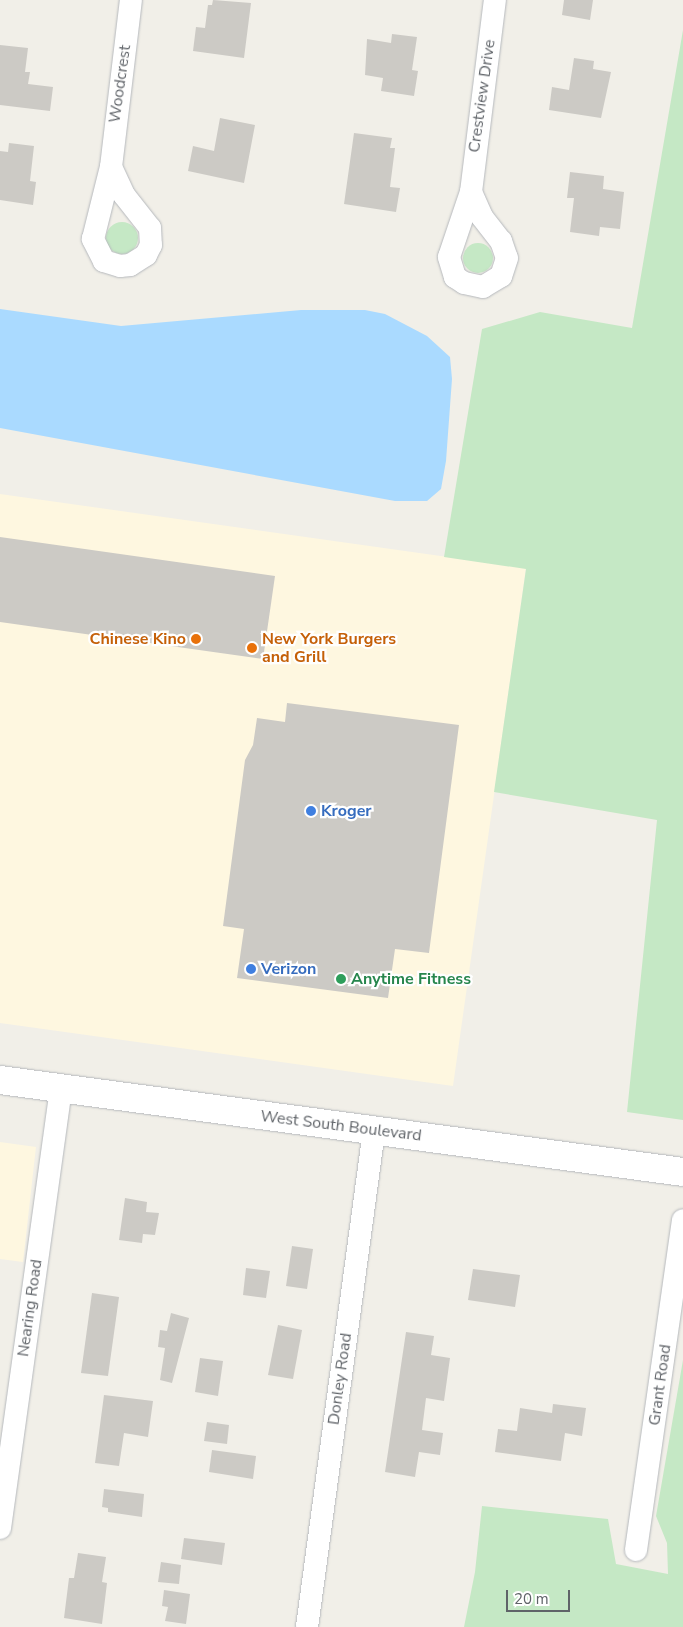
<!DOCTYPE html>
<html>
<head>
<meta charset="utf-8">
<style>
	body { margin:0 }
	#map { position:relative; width:683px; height:1627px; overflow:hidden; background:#f1efe8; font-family:"Nunito Sans",sans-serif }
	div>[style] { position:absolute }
	.commercial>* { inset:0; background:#fef7e0 }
	.green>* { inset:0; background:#c5e8c5 }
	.round { border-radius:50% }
	.water>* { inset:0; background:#aadaff }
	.building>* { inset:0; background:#cccac5 }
	.roads { filter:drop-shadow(0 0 1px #b5b8bc) drop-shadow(0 0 1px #b5b8bc) }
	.minor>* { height:22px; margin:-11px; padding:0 11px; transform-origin:11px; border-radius:11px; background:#fff }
	.secondary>* { height:28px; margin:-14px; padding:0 14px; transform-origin:14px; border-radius:14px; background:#fff }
	.dots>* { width:14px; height:14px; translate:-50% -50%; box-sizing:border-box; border:2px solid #fff; border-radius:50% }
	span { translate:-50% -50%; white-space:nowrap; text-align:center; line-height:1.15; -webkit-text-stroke:4.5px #fff; paint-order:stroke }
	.street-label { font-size:16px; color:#5f6368 }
	.food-label { font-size:16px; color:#c56008; font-weight:700 }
	.right { translate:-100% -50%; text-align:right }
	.left { translate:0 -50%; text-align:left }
	.shop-label { font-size:16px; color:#366cbe; font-weight:700 }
	.leisure-label { font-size:16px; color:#27864d; font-weight:700 }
	.scale { position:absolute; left:506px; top:1590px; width:64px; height:22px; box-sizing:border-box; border:2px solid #5f6368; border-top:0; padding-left:6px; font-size:15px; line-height:18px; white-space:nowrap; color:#5f6368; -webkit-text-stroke:4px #fff; paint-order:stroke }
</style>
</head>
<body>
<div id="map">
	<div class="commercial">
		<div style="clip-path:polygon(0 494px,526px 568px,453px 1086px,0 1023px)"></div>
		<div style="clip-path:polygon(0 1142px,36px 1147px,23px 1262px,0 1259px)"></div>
	</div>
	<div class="green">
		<div style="clip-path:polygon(683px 30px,683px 1120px,627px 1112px,657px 820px,494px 792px,526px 569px,444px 557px,482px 329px,540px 312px,632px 328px)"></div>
		<div class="round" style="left:106px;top:222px;width:32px;height:32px"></div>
		<div class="round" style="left:463px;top:243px;width:30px;height:30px"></div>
		<div style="clip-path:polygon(683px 1360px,683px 1627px,464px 1627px,475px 1572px,482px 1506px,608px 1519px,616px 1564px,668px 1574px,667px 1543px,656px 1516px)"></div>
	</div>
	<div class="water">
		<div style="clip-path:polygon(0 309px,121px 326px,301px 310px,365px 310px,385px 314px,427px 336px,450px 357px,452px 379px,446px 461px,441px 489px,427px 501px,395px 501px,0 428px)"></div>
	</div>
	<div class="building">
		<div style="clip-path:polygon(213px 0,251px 3px,244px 58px,193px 51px,196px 27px,205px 28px,208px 5px,212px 5px)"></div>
		<div style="clip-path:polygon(564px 0,593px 0,590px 20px,562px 15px)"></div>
		<div style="clip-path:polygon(392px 34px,417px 37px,412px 70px,418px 71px,414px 96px,381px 91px,383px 78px,365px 75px,367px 39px,391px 43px)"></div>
		<div style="clip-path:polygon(0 45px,28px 48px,25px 72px,30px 72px,28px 84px,53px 87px,50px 111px,0 105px)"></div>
		<div style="clip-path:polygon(574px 58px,594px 61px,593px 69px,611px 72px,601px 118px,549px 110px,552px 87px,569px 90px)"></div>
		<div style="clip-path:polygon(220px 118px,255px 125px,244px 183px,188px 171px,193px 146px,214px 151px)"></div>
		<div style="clip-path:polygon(354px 133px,392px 138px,390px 148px,395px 148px,390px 187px,400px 188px,396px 212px,344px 204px)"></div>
		<div style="clip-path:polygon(9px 143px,34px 146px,30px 181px,36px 182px,33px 205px,0 200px,0 151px,8px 152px)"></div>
		<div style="clip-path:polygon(570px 172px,604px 176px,603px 189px,624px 192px,620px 229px,600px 227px,599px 236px,570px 232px,574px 198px,567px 198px)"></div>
		<div style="clip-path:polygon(0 537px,275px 576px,263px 659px,0 622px)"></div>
		<div style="clip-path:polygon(287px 703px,459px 725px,429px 953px,395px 949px,388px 998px,237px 978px,244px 929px,223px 926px,245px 760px,253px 745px,257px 718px,285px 722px)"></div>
		<div style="clip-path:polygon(125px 1198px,147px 1202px,146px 1212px,159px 1213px,155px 1235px,143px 1234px,142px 1243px,119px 1240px)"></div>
		<div style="clip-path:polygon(292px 1246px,313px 1249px,307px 1289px,286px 1286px)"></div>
		<div style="clip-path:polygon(246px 1268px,270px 1271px,266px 1298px,243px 1295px)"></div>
		<div style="clip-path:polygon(473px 1269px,520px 1275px,515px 1307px,468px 1300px)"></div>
		<div style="clip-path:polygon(92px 1293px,119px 1297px,108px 1376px,81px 1373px)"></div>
		<div style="clip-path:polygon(171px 1313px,189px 1318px,172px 1383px,160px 1380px,165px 1348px,158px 1347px,160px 1330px,167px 1331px)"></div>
		<div style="clip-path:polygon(278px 1325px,302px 1330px,293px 1379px,268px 1375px)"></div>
		<div style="clip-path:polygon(406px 1332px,434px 1336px,431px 1355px,450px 1358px,444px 1401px,426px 1398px,422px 1430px,443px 1433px,440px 1455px,419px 1452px,415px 1477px,385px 1472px)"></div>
		<div style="clip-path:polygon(200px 1358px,223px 1361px,218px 1396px,195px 1392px)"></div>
		<div style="clip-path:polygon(104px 1395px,153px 1401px,148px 1437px,124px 1433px,119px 1466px,95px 1463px)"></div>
		<div style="clip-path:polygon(553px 1404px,586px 1408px,582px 1436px,565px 1433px,561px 1461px,495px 1452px,498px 1429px,517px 1431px,520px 1408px,552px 1413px)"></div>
		<div style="clip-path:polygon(207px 1422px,229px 1425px,227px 1444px,204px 1441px)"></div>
		<div style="clip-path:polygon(212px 1450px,256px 1456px,253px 1479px,209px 1472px)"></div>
		<div style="clip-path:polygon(104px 1489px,144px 1494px,142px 1517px,108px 1512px,108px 1508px,102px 1507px)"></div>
		<div style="clip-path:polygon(184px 1538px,225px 1543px,222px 1565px,181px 1559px)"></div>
		<div style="clip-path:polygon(78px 1553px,106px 1557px,102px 1582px,107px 1583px,102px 1624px,64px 1618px,69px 1578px,74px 1578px)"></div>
		<div style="clip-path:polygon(161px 1562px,181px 1565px,179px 1584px,158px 1582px)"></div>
		<div style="clip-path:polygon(164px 1590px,190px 1594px,186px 1624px,165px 1621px,168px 1607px,162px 1606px)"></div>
	</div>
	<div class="roads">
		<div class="minor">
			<div style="left:111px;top:167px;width:31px;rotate:65deg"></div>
			<div style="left:124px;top:195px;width:42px;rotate:51.8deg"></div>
			<div style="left:150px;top:228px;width:17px;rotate:87deg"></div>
			<div style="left:151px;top:245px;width:11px;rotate:117deg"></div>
			<div style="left:146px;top:255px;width:19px;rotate:148deg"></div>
			<div style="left:130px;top:265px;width:10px;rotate:174deg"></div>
			<div style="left:120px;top:266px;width:17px;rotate:-163deg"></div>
			<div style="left:104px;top:261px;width:25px;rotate:-117deg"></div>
			<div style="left:93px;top:239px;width:74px;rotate:-76deg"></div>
			<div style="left:111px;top:167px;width:168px;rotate:-83.2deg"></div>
			<div style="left:471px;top:192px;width:27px;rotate:66deg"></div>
			<div style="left:482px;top:217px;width:31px;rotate:52deg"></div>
			<div style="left:501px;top:241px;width:18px;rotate:71deg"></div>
			<div style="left:507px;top:258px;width:19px;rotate:108deg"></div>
			<div style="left:501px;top:276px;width:21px;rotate:149deg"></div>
			<div style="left:483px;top:287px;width:19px;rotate:-168deg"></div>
			<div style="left:464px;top:283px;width:11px;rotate:-146deg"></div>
			<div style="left:455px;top:277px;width:21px;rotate:-107deg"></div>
			<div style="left:449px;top:257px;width:69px;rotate:-71.3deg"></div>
			<div style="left:471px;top:192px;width:193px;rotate:-82.9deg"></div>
			<div style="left:0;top:1528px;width:444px;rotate:-82.1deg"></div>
			<div style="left:636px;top:1550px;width:333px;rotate:-81.9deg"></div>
			<div style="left:307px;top:1627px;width:501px;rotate:-82.31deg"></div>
		</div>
		<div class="secondary">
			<div style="left:0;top:1080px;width:689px;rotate:7.67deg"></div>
		</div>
	</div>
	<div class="dots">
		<div style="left:196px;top:639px;background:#e8710a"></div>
		<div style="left:252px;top:648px;background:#e8710a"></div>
		<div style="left:311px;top:811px;background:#3f7fe0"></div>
		<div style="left:251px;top:969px;background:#3f7fe0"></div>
		<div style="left:341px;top:979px;background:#2e9e5b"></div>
	</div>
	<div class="street-label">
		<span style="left:120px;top:84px;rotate:-82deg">Woodcrest</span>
		<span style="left:482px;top:96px;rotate:-82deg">Crestview Drive</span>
		<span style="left:341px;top:1126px;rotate:7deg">West South Boulevard</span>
		<span style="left:30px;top:1308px;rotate:-82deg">Nearing Road</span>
		<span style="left:340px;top:1379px;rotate:-82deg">Donley Road</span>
		<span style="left:660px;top:1385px;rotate:-82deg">Grant Road</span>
	</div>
	<div class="food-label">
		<span class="right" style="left:186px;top:639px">Chinese Kino</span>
		<span class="left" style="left:262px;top:648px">New York Burgers<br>and Grill</span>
	</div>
	<div class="shop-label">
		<span class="left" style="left:321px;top:811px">Kroger</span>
		<span class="left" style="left:261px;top:969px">Verizon</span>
	</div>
	<div class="leisure-label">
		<span class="left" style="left:351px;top:979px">Anytime Fitness</span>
	</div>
	<div class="scale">20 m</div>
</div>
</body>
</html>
